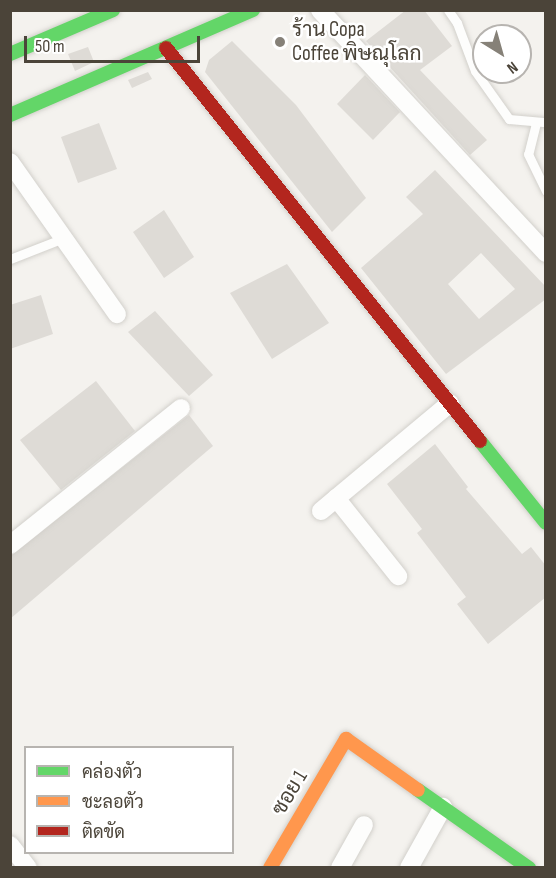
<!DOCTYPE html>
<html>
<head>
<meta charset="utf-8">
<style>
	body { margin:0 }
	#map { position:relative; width:556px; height:878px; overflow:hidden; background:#f4f2ee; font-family:"Sofia Sans Condensed",Sarabun,sans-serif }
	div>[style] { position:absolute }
	.building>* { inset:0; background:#dedbd6 }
	.roads { filter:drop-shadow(0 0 2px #d2d0cb) drop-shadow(0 0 2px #d2d0cb) }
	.lane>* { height:9px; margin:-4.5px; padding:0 4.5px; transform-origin:4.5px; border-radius:4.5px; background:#fdfdfc }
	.street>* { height:18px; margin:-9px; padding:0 9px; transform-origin:9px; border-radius:9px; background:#fdfdfc }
	.fast>* { height:14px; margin:-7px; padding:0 7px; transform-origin:7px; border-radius:7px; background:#63d668 }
	.slow>* { height:14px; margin:-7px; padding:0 7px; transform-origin:7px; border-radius:7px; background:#ff974d }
	.jam>* { height:14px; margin:-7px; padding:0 7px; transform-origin:7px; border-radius:7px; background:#b3261e }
	.dots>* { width:16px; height:16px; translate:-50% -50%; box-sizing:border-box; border:3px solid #fff; border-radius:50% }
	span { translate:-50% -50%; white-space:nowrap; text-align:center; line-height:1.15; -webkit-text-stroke:5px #fff; paint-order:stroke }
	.poi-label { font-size:21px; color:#4b4439 }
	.left { translate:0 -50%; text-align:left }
	.street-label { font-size:21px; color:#4b4439 }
	.frame { position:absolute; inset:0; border:12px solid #4b4439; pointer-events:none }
	.legend { position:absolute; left:24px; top:746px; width:210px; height:108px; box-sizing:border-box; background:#fff; border:2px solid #b7b4b0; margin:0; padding:8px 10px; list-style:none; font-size:18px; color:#4b4439 }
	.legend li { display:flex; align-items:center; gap:12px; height:30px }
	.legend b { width:30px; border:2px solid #b7b4b0 }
	.north { position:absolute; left:472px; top:24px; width:60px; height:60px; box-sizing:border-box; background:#fff; border:2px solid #b7b4b0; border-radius:50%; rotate:143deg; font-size:16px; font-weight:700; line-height:24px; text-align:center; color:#4b4439 }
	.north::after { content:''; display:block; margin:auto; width:21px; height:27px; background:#868178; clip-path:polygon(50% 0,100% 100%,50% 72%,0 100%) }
	.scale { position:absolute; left:24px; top:36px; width:176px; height:27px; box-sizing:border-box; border:3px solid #4b4439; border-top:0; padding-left:8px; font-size:18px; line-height:21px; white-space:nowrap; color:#4b4439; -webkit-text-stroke:4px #fff; paint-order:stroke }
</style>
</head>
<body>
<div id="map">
	<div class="building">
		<div style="clip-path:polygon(406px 10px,424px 10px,452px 46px,420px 70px,487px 140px,470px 155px,366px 41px)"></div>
		<div style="clip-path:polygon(232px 41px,296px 105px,366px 198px,332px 232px,205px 72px,209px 60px)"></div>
		<div style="clip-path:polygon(88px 47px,94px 62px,75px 71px,68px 54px)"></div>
		<div style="clip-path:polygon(148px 72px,152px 79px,132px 88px,128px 80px)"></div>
		<div style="clip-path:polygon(365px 75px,400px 112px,373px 140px,337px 104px)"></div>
		<div style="clip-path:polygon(99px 123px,117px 169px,78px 183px,61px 137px)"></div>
		<div style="clip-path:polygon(evenodd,435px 170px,546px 287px,546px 299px,446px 374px,361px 268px,423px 214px,406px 197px,435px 170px,481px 253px,515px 289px,479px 319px,448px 284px,481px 253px)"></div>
		<div style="clip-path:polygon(164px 210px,194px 257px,164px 278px,133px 232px)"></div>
		<div style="clip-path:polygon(287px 264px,329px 323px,272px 359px,230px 293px)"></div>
		<div style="clip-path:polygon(41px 295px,53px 334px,10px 349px,10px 305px)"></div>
		<div style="clip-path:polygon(155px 311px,213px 375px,189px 396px,128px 332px)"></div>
		<div style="clip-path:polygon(96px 381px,135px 431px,61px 490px,20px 440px)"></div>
		<div style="clip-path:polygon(189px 415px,213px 446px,10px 619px,10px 556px)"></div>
		<div style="clip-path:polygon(435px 444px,468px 487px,466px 489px,522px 554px,531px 547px,546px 566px,546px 597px,488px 644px,457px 604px,466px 597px,417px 533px,422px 529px,387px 484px)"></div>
	</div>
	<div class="roads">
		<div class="lane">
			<div style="left:448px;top:10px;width:16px;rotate:55deg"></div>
			<div style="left:457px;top:23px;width:51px;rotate:69.4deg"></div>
			<div style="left:475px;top:71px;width:59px;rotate:54.7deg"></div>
			<div style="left:509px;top:119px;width:37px;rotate:5deg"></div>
			<div style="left:536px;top:123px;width:32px;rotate:104deg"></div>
			<div style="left:528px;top:154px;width:41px;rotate:64.1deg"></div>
			<div style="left:10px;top:259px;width:58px;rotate:-21.3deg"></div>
		</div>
		<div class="street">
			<div style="left:320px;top:10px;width:332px;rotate:47.1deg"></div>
			<div style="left:10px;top:162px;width:186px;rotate:54.9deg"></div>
			<div style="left:336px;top:498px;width:100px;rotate:51.5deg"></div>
			<div style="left:321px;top:511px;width:168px;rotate:-39.9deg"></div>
			<div style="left:10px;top:545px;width:219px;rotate:-38.7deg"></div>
			<div style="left:10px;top:845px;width:29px;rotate:52deg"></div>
			<div style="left:340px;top:868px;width:49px;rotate:-60.8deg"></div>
			<div style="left:409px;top:868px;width:70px;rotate:-60.9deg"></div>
		</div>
		<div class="fast">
			<div style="left:10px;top:54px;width:112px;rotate:-23.1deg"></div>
			<div style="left:10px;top:115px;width:265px;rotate:-23.4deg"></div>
			<div style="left:480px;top:441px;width:105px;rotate:51.2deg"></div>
			<div style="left:418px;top:790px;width:136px;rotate:35.1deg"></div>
		</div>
		<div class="slow">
			<div style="left:270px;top:868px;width:150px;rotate:-59.5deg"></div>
			<div style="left:346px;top:739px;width:88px;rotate:35.3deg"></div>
		</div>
		<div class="jam">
			<div style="left:166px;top:48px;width:503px;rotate:51.38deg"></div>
		</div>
	</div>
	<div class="dots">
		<div style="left:280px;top:42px;background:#868178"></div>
	</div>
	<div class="poi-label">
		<span class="left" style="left:292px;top:42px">ร้าน Copa<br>Coffee พิษณุโลก</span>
	</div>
	<div class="street-label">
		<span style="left:290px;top:793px;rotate:-59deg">ซอย 1</span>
	</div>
	<div class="frame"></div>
	<ul class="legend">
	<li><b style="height:8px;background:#63d668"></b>คล่องตัว</li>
	<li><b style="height:8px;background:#ff974d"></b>ชะลอตัว</li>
	<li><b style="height:8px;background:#b3261e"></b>ติดขัด</li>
	</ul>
	<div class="north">N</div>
	<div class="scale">50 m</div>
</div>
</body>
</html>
